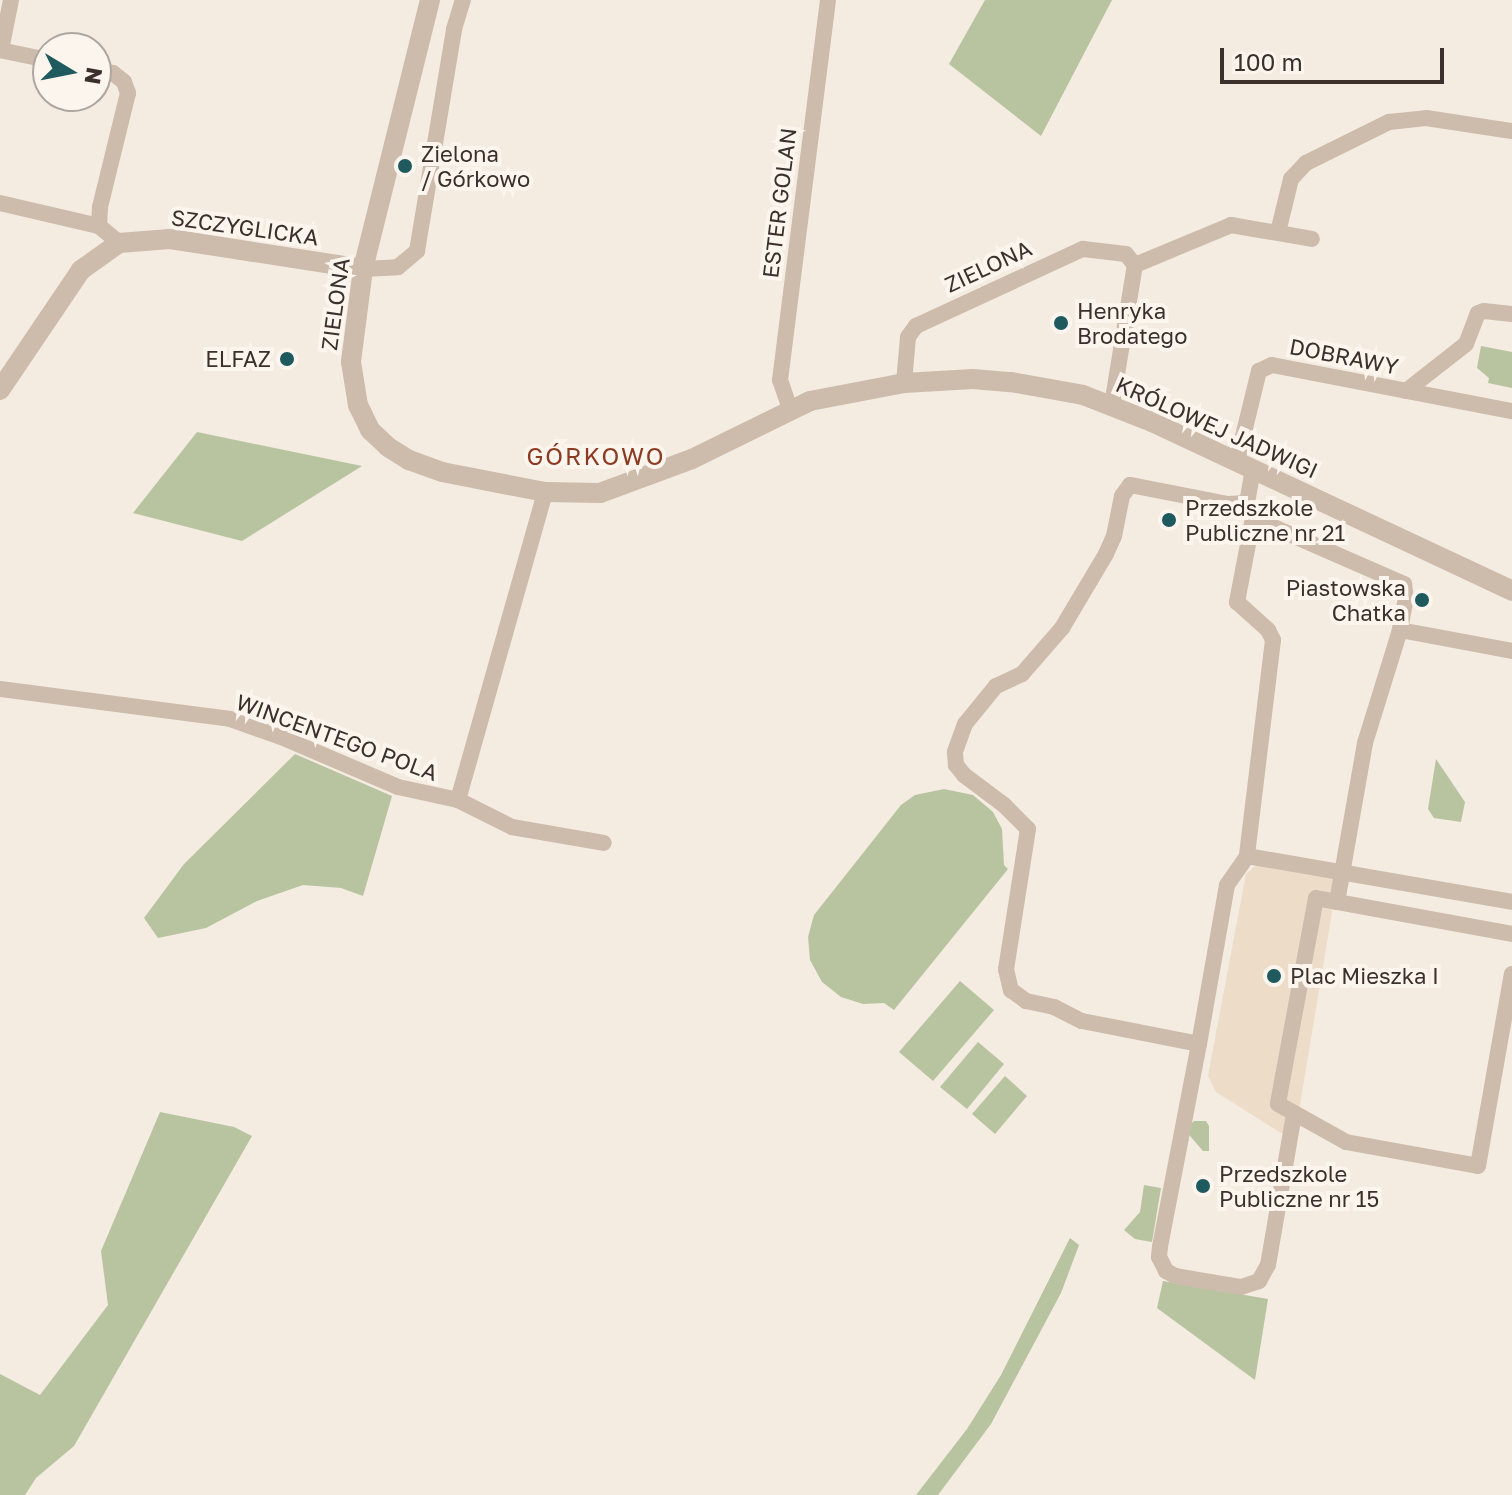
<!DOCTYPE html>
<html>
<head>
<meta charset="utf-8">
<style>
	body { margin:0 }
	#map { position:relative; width:1512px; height:1495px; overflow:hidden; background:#f4ebe1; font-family:"Golos Text",sans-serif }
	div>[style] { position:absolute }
	.green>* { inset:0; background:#b8c4a0 }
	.plaza>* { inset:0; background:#ecdcc8 }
	.minor>* { height:16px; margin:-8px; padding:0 8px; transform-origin:8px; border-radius:8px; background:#cdbbac }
	.tertiary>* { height:20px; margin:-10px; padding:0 10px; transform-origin:10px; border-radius:10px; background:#cdbbac }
	.dots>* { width:22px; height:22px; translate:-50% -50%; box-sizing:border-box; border:4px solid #fbf5ee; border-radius:50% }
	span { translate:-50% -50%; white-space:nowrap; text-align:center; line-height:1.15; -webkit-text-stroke:8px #fbf5ee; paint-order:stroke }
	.poi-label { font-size:22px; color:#3b302b }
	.left { translate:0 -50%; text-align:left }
	.right { translate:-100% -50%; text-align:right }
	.street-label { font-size:22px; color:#3b302b }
	.neighbourhood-label { font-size:24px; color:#8c3b22; letter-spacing:2px }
	.north { position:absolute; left:32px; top:32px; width:80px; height:80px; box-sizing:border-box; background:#fbf5ee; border:2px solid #aea6a0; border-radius:50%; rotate:100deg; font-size:22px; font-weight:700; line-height:32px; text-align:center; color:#3b302b }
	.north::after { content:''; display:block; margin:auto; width:28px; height:36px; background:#1f5a5e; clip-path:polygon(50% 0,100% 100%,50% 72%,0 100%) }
	.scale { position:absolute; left:1220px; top:48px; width:224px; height:36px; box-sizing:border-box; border:4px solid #3b302b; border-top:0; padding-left:10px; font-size:24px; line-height:28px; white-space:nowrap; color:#3b302b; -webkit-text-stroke:6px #fbf5ee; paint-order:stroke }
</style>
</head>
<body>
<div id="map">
	<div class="green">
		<div style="clip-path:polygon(985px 0,1112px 0,1041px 136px,949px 64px)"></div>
		<div style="clip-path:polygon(1481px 346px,1512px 352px,1512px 388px,1488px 383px,1489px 378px,1477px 368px)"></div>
		<div style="clip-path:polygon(197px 432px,362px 466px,242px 541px,133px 513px)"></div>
		<div style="clip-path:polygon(295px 754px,392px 796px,363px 896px,341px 888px,303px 885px,257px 901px,206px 928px,158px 938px,144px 918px,184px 864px)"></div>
		<div style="clip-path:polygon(1436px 759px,1465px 802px,1461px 822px,1434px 818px,1428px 809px)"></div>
		<div style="clip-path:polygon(944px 789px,973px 795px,993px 812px,1002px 829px,1004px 865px,1008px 869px,894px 1010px,884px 1003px,863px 1004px,841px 997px,822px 982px,810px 960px,808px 937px,814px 915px,901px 805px,915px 795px)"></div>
		<div style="clip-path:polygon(960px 981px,994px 1010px,933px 1081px,899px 1052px)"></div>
		<div style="clip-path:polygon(978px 1042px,1004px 1064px,967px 1109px,940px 1087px)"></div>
		<div style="clip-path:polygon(1005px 1076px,1027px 1096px,995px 1134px,972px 1114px)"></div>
		<div style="clip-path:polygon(160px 1112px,234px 1127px,252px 1136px,74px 1446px,36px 1478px,25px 1495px,0 1495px,0 1374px,40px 1395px,108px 1305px,101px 1251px)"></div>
		<div style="clip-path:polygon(1194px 1121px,1206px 1121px,1209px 1126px,1209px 1151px,1203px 1151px,1185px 1130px)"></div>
		<div style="clip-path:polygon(1144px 1185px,1161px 1188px,1152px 1242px,1135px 1239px,1124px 1230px,1140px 1212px)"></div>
		<div style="clip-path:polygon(1070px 1238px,1079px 1245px,1061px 1293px,991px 1424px,938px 1495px,916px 1495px,967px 1429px,1001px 1375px)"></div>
		<div style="clip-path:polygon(1163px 1281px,1268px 1299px,1255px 1380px,1157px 1308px)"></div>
	</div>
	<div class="plaza">
		<div style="clip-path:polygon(1259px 863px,1338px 876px,1294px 1141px,1216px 1092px,1208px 1076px,1246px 874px)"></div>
	</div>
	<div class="minor">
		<div style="left:0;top:50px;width:49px;rotate:11.8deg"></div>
		<div style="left:1px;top:50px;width:51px;rotate:-78.7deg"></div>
		<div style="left:96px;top:70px;width:17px;rotate:10deg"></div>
		<div style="left:113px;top:73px;width:14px;rotate:39deg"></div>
		<div style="left:124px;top:82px;width:12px;rotate:70deg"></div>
		<div style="left:128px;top:93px;width:117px;rotate:103.8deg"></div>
		<div style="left:100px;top:207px;width:19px;rotate:93deg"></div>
		<div style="left:99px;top:226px;width:26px;rotate:40deg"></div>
		<div style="left:0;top:203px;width:102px;rotate:13.1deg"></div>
		<div style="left:1278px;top:232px;width:55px;rotate:-76.2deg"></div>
		<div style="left:1291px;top:179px;width:22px;rotate:-47deg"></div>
		<div style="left:1306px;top:163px;width:93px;rotate:-26.3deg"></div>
		<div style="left:1389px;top:122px;width:37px;rotate:-6deg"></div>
		<div style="left:1426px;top:118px;width:87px;rotate:8.6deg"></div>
		<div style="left:363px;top:269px;width:35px;rotate:-3deg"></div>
		<div style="left:398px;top:267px;width:25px;rotate:-40deg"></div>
		<div style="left:417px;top:251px;width:225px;rotate:-80.5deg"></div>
		<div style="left:454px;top:29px;width:30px;rotate:-73deg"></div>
		<div style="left:904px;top:383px;width:46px;rotate:-85deg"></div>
		<div style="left:908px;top:337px;width:14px;rotate:-54deg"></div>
		<div style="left:916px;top:326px;width:184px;rotate:-24.8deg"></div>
		<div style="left:1083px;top:249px;width:43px;rotate:6.6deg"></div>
		<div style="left:1126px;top:254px;width:14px;rotate:51deg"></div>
		<div style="left:1406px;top:391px;width:76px;rotate:-38.1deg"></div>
		<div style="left:1466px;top:344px;width:33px;rotate:-69deg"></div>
		<div style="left:1478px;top:313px;width:6px;rotate:-18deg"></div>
		<div style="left:1484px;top:311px;width:28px;rotate:6deg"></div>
		<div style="left:1112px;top:405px;width:142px;rotate:-80.7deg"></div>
		<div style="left:1135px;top:265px;width:104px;rotate:-22.6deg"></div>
		<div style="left:1231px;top:225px;width:82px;rotate:9.8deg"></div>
		<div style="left:790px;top:409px;width:31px;rotate:-109deg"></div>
		<div style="left:780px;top:380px;width:383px;rotate:-82.8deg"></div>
		<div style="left:1237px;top:461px;width:93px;rotate:-76.3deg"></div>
		<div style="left:1259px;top:371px;width:14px;rotate:-25deg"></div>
		<div style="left:1272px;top:365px;width:244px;rotate:10.9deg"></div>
		<div style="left:1253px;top:469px;width:35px;rotate:100deg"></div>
		<div style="left:1247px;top:503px;width:16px;rotate:68deg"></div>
		<div style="left:1253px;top:518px;width:86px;rotate:100.8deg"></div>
		<div style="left:1237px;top:602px;width:42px;rotate:42.1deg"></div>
		<div style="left:1268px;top:630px;width:11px;rotate:63deg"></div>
		<div style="left:1273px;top:640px;width:218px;rotate:96.9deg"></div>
		<div style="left:1247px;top:856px;width:269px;rotate:9.8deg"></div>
		<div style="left:1247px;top:503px;width:19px;rotate:177deg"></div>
		<div style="left:1228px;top:504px;width:100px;rotate:-169deg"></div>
		<div style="left:1130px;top:485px;width:14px;rotate:126deg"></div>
		<div style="left:1122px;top:496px;width:41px;rotate:101.3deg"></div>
		<div style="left:1114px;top:536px;width:20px;rotate:114deg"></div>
		<div style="left:1106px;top:554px;width:86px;rotate:120.7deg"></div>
		<div style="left:1062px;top:628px;width:61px;rotate:131deg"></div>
		<div style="left:1022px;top:674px;width:29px;rotate:155deg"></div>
		<div style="left:996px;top:686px;width:49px;rotate:129.2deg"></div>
		<div style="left:965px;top:724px;width:30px;rotate:110deg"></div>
		<div style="left:955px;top:752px;width:13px;rotate:86deg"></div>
		<div style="left:956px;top:765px;width:13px;rotate:51deg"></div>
		<div style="left:964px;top:775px;width:50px;rotate:36.9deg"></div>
		<div style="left:1004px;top:805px;width:34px;rotate:45deg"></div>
		<div style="left:1028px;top:829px;width:142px;rotate:98.9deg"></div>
		<div style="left:1006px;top:969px;width:22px;rotate:77deg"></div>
		<div style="left:1011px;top:990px;width:19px;rotate:36deg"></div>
		<div style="left:1026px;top:1001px;width:29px;rotate:12deg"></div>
		<div style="left:1054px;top:1007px;width:31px;rotate:27deg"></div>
		<div style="left:1082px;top:1021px;width:119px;rotate:11.1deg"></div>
		<div style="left:1199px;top:1044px;width:207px;rotate:100.9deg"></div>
		<div style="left:1160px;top:1247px;width:10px;rotate:96deg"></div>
		<div style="left:1159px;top:1257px;width:16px;rotate:63deg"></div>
		<div style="left:1166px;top:1271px;width:10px;rotate:29deg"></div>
		<div style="left:1175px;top:1276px;width:67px;rotate:9.5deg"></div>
		<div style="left:1241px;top:1287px;width:19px;rotate:-18deg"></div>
		<div style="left:1259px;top:1281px;width:18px;rotate:-61deg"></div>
		<div style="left:1268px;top:1265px;width:153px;rotate:-80.2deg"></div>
		<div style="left:1253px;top:518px;width:165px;rotate:23.6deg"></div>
		<div style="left:1404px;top:584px;width:14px;rotate:82deg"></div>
		<div style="left:1406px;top:598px;width:33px;rotate:101deg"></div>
		<div style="left:1400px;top:630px;width:114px;rotate:10.6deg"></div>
		<div style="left:0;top:689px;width:232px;rotate:7.4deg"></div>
		<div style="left:230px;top:719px;width:54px;rotate:19.4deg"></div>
		<div style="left:281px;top:737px;width:127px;rotate:23.1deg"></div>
		<div style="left:398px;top:787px;width:61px;rotate:12.2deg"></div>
		<div style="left:458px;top:800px;width:60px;rotate:26.6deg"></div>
		<div style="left:512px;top:827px;width:93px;rotate:9.9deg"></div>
		<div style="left:458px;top:800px;width:320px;rotate:-74.2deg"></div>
		<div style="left:1337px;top:902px;width:161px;rotate:-80deg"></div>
		<div style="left:1365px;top:743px;width:118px;rotate:-72.8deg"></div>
		<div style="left:1512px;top:934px;width:199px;rotate:-169.6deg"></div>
		<div style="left:1316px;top:898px;width:209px;rotate:100.5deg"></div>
		<div style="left:1278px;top:1104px;width:78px;rotate:29.2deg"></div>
		<div style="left:1346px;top:1142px;width:134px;rotate:10.3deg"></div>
		<div style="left:1478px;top:1166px;width:195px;rotate:-80deg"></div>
		<div style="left:1199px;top:1044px;width:161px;rotate:-80deg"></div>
		<div style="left:1227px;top:885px;width:35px;rotate:-55deg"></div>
	</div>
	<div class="tertiary">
		<div style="left:430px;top:0;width:277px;rotate:104deg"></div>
		<div style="left:363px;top:269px;width:94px;rotate:97.4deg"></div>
		<div style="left:351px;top:362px;width:44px;rotate:80.8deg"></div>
		<div style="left:358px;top:405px;width:28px;rotate:64deg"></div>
		<div style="left:370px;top:430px;width:25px;rotate:43deg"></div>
		<div style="left:388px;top:447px;width:25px;rotate:32deg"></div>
		<div style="left:409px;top:460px;width:35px;rotate:20deg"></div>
		<div style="left:442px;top:472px;width:105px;rotate:11deg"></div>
		<div style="left:545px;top:492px;width:55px;rotate:1deg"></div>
		<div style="left:600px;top:493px;width:98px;rotate:-20.3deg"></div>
		<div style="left:692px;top:459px;width:131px;rotate:-26.2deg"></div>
		<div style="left:810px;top:401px;width:96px;rotate:-10.8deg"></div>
		<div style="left:904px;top:383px;width:69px;rotate:-3.3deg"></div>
		<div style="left:973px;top:379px;width:38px;rotate:5deg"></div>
		<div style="left:1011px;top:382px;width:73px;rotate:10.2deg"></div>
		<div style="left:1083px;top:395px;width:74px;rotate:21.4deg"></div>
		<div style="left:1152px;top:422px;width:398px;rotate:25.1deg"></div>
		<div style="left:0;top:390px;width:145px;rotate:-56deg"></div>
		<div style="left:81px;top:270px;width:47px;rotate:-35.4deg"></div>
		<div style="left:119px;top:243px;width:51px;rotate:-4.5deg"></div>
		<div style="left:170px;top:239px;width:195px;rotate:8.8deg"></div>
	</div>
	<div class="dots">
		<div style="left:405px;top:166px;background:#1f5a5e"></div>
		<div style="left:1061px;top:323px;background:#1f5a5e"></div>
		<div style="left:287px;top:359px;background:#1f5a5e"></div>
		<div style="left:1169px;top:520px;background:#1f5a5e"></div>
		<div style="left:1422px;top:600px;background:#1f5a5e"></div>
		<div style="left:1274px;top:976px;background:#1f5a5e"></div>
		<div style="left:1203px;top:1186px;background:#1f5a5e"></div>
	</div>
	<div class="poi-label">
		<span class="left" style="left:421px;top:166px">Zielona<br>/ Górkowo</span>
		<span class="left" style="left:1077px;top:323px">Henryka<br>Brodatego</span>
		<span class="right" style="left:271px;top:359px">ELFAZ</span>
		<span class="left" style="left:1185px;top:520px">Przedszkole<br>Publiczne nr 21</span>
		<span class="right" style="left:1406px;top:600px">Piastowska<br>Chatka</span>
		<span class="left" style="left:1290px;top:976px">Plac Mieszka I</span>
		<span class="left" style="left:1219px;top:1186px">Przedszkole<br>Publiczne nr 15</span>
	</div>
	<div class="street-label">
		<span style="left:779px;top:203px;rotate:-83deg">ESTER GOLAN</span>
		<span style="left:245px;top:227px;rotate:8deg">SZCZYGLICKA</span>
		<span style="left:988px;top:266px;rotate:-25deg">ZIELONA</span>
		<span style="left:335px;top:304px;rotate:-82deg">ZIELONA</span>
		<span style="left:1344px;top:356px;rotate:11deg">DOBRAWY</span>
		<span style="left:1217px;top:427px;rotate:24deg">KRÓLOWEJ JADWIGI</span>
		<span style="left:337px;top:737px;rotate:20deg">WINCENTEGO POLA</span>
	</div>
	<div class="neighbourhood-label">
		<span style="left:596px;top:456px">GÓRKOWO</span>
	</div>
	<div class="north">N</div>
	<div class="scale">100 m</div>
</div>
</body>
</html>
